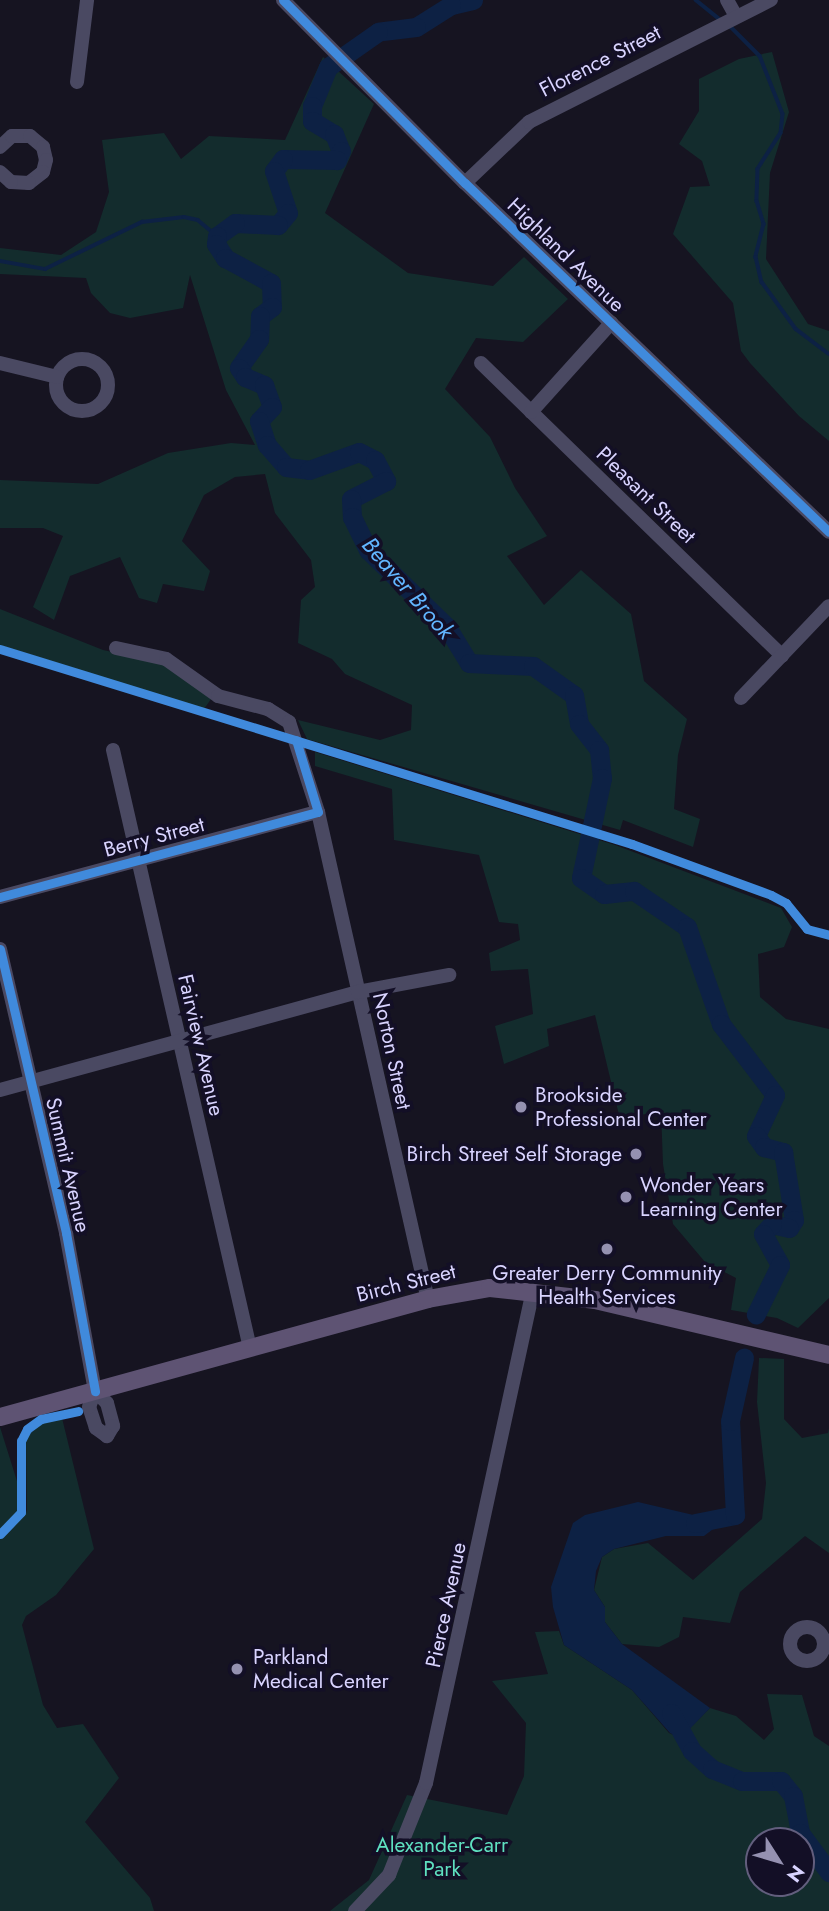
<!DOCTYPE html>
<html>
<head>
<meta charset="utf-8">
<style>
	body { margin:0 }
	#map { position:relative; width:829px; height:1911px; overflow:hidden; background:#161421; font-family:Jost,sans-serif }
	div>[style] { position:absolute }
	.green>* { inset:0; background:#132c2d }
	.water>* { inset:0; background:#0d2144 }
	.stream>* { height:3.5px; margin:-1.75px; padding:0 1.75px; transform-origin:1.75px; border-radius:1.75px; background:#0d2144 }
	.river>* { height:19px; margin:-9.5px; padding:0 9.5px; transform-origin:9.5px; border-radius:9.5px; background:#0d2144 }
	.minor>* { height:14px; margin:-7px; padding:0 7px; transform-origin:7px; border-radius:7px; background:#4a4962 }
	.minor>.ring { margin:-7px; padding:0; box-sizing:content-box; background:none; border:14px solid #4a4962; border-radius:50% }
	.major>* { height:18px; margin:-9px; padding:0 9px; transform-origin:9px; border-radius:9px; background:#5e5373 }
	.cycleway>* { height:9px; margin:-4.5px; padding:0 4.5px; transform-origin:4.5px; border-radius:4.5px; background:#408adc }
	.dots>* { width:19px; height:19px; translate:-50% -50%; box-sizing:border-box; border:4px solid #130f26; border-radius:50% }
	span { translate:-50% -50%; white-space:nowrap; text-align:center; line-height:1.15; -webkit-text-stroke:7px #130f26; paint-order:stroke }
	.street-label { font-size:21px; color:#d9d4ff }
	.poi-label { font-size:21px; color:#d9d4ff }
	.left { translate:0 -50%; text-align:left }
	.right { translate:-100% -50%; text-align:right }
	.park-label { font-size:21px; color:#5fe0c0 }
	.water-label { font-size:23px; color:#62b6ff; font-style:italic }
	.north { position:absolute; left:745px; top:1827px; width:70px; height:70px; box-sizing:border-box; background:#130f26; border:2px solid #625e7d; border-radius:50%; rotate:127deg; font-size:19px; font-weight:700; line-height:28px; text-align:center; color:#d9d4ff }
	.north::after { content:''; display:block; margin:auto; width:24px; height:32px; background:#9591b1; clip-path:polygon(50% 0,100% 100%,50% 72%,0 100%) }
</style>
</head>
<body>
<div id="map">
	<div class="green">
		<div style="clip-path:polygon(772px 52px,789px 112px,770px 173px,766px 259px,808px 324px,829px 331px,829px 441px,799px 416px,750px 363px,741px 351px,733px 303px,673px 234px,690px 187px,710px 186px,702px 161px,679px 144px,699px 111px,699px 79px,739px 59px)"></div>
		<div style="clip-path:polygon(323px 57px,374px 104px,325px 213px,408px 273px,493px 286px,524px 257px,568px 299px,523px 342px,476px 338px,445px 389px,490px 437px,515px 488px,547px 536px,507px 556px,544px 605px,581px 570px,631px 614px,644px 681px,687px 719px,678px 755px,674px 809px,700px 819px,693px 847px,623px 820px,620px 830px,307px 739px,298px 720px,380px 740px,411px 730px,412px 705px,345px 674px,332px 659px,298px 643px,301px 600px,315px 587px,311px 560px,275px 513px,265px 474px,235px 477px,204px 495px,182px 541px,210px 571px,204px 591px,163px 584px,157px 603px,139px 598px,120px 557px,70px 576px,54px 620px,33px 607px,63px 536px,43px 528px,0 528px,0 480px,98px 484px,168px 453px,231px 443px,255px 445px,226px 390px,190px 275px,183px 308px,130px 318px,110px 313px,91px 293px,86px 278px,0 274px,0 248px,61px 255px,96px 232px,109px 192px,102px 140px,164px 133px,181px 159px,209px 136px,285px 140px)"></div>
		<div style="clip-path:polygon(0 609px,103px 650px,168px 664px,211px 699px,204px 709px,0 645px)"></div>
		<div style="clip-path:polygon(315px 752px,615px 845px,781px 908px,792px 927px,784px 947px,758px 954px,760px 997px,786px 1019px,829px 1029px,829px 1298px,798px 1328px,777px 1318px,731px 1310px,736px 1278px,705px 1262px,673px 1224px,663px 1164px,661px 1111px,620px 1119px,595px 1015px,547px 1029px,549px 1046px,504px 1064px,495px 1026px,533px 1014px,528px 969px,491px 971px,489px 953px,520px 940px,518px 924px,499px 922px,479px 855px,394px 840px,392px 789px,315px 766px)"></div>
		<div style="clip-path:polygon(759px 1358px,784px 1359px,784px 1419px,802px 1438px,828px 1433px,829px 1428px,829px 1553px,805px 1536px,740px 1592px,730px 1623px,683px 1617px,679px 1637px,659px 1647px,622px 1644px,605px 1622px,605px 1607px,594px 1590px,602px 1557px,614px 1549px,648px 1543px,693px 1580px,762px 1519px,766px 1483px,757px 1402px)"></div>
		<div style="clip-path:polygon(62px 1418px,94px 1549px,56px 1595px,26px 1616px,22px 1625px,43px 1705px,57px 1728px,83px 1724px,119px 1778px,85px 1822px,150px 1898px,154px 1911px,0 1911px,0 1427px,27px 1513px,26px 1437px,45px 1421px)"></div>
		<div style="clip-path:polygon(evenodd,559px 1631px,564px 1645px,632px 1690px,669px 1733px,680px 1738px,710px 1708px,736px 1716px,764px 1740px,774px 1729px,767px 1694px,802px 1695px,814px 1736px,829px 1746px,829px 1911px,330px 1911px,369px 1880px,407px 1795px,507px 1815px,524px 1776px,526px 1723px,492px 1681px,548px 1674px,535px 1632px,559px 1631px,759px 1841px,801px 1841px,801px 1883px,759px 1883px,759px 1841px)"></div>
	</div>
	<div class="water">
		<div style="clip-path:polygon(638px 1502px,702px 1517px,719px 1515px,721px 1523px,704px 1536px,666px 1536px,614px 1549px,602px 1557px,596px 1571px,594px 1590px,605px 1607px,605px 1622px,622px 1644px,710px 1708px,681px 1738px,670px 1733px,632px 1690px,564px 1645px,553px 1607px,551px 1587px,573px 1523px,585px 1515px)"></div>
	</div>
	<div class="stream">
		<div style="left:696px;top:0;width:32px;rotate:39deg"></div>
		<div style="left:730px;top:26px;width:42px;rotate:45deg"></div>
		<div style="left:760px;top:56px;width:62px;rotate:68.4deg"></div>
		<div style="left:783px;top:114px;width:19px;rotate:96deg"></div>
		<div style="left:781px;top:133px;width:43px;rotate:122.6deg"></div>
		<div style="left:758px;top:169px;width:32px;rotate:92deg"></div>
		<div style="left:757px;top:201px;width:24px;rotate:73deg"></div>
		<div style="left:764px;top:224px;width:34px;rotate:104deg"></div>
		<div style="left:756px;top:257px;width:26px;rotate:77deg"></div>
		<div style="left:762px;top:282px;width:58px;rotate:54.1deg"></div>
		<div style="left:796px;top:329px;width:41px;rotate:37.1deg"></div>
		<div style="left:0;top:261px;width:46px;rotate:10.1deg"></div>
		<div style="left:45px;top:269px;width:108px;rotate:-25.9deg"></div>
		<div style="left:142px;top:222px;width:42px;rotate:-6.8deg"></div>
		<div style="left:184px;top:217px;width:14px;rotate:12deg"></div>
		<div style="left:198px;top:220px;width:25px;rotate:40deg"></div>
	</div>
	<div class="river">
		<div style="left:473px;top:0;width:23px;rotate:167deg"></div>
		<div style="left:451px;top:5px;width:41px;rotate:147.8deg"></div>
		<div style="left:416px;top:27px;width:38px;rotate:173deg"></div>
		<div style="left:378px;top:32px;width:61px;rotate:145deg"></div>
		<div style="left:328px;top:67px;width:42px;rotate:112.3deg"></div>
		<div style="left:312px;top:106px;width:15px;rotate:90deg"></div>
		<div style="left:312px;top:121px;width:26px;rotate:31deg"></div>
		<div style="left:334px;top:134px;width:18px;rotate:68deg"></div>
		<div style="left:341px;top:151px;width:10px;rotate:114deg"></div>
		<div style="left:337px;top:160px;width:54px;rotate:-178.9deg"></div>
		<div style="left:283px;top:159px;width:15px;rotate:127deg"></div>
		<div style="left:274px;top:171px;width:44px;rotate:71.6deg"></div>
		<div style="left:288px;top:213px;width:16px;rotate:130deg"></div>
		<div style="left:278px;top:225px;width:43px;rotate:-177.3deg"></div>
		<div style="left:235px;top:223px;width:22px;rotate:144deg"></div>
		<div style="left:217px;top:236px;width:8px;rotate:97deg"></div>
		<div style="left:216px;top:244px;width:17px;rotate:57deg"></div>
		<div style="left:225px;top:258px;width:52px;rotate:28.5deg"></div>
		<div style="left:271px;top:283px;width:24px;rotate:88deg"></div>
		<div style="left:272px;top:307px;width:15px;rotate:143deg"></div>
		<div style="left:260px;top:316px;width:23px;rotate:92deg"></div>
		<div style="left:259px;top:339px;width:35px;rotate:125deg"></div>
		<div style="left:239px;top:368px;width:11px;rotate:56deg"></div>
		<div style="left:245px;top:377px;width:21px;rotate:23deg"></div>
		<div style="left:264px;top:385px;width:23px;rotate:70deg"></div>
		<div style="left:272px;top:407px;width:19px;rotate:133deg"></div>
		<div style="left:259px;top:421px;width:25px;rotate:72deg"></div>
		<div style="left:267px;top:445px;width:29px;rotate:49deg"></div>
		<div style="left:286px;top:467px;width:23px;rotate:7deg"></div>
		<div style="left:309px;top:470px;width:53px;rotate:-19.8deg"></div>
		<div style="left:359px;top:452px;width:18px;rotate:27deg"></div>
		<div style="left:375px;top:460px;width:24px;rotate:62deg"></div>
		<div style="left:386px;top:481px;width:39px;rotate:153deg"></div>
		<div style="left:351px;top:499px;width:18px;rotate:87deg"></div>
		<div style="left:352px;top:517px;width:37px;rotate:64deg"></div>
		<div style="left:368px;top:550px;width:110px;rotate:44.3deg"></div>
		<div style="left:447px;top:627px;width:42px;rotate:58.6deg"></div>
		<div style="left:469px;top:663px;width:64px;rotate:2.7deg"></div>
		<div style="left:533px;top:666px;width:50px;rotate:35.3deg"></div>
		<div style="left:574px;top:695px;width:29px;rotate:80deg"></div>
		<div style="left:579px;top:724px;width:33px;rotate:52deg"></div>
		<div style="left:599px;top:750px;width:28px;rotate:84deg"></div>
		<div style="left:602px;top:778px;width:102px;rotate:101.9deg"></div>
		<div style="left:581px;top:878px;width:28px;rotate:35deg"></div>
		<div style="left:604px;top:894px;width:30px;rotate:-6deg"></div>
		<div style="left:634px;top:891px;width:64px;rotate:34.2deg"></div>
		<div style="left:687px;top:927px;width:103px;rotate:70.7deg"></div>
		<div style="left:721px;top:1024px;width:89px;rotate:52.7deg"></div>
		<div style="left:775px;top:1095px;width:45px;rotate:114.9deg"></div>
		<div style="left:756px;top:1136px;width:14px;rotate:54deg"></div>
		<div style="left:764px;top:1147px;width:20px;rotate:15deg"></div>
		<div style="left:783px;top:1152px;width:69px;rotate:80.8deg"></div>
		<div style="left:794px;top:1220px;width:9px;rotate:122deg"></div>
		<div style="left:789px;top:1228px;width:17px;rotate:-167deg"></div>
		<div style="left:772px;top:1224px;width:13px;rotate:132deg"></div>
		<div style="left:763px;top:1234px;width:35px;rotate:61deg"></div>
		<div style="left:780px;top:1265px;width:55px;rotate:116.1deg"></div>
		<div style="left:695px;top:1523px;width:41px;rotate:-11.3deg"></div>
		<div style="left:735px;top:1515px;width:94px;rotate:-93deg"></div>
		<div style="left:730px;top:1421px;width:65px;rotate:-77.5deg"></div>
		<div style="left:671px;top:1713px;width:43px;rotate:61.1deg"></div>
		<div style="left:692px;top:1751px;width:27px;rotate:42deg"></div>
		<div style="left:712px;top:1769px;width:32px;rotate:22deg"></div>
		<div style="left:742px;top:1781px;width:39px"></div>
		<div style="left:781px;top:1781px;width:19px;rotate:51deg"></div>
		<div style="left:793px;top:1796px;width:38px;rotate:79deg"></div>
		<div style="left:800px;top:1833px;width:49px;rotate:53.4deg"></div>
	</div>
	<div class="minor">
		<div style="left:283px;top:0;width:258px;rotate:45.2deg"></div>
		<div style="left:465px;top:183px;width:504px;rotate:43.79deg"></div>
		<div style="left:727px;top:0;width:18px;rotate:61deg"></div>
		<div style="left:77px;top:82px;width:83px;rotate:-83deg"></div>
		<div style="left:0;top:147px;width:16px;rotate:-43deg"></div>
		<div style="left:12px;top:136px;width:18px"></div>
		<div style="left:30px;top:136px;width:17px;rotate:40deg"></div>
		<div style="left:43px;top:147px;width:13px;rotate:77deg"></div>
		<div style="left:46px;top:160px;width:12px;rotate:104deg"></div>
		<div style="left:43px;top:172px;width:18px;rotate:142deg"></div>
		<div style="left:29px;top:183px;width:18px;rotate:-177deg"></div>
		<div style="left:11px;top:182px;width:15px;rotate:-138deg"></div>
		<div style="left:465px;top:183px;width:88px;rotate:-43.6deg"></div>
		<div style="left:529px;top:122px;width:271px;rotate:-26.8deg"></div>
		<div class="ring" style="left:56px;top:359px;width:38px;height:38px"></div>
		<div style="left:0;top:363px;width:59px;rotate:13.8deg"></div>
		<div style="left:481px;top:363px;width:420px;rotate:44.2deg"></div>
		<div style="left:531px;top:412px;width:120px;rotate:-48deg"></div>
		<div style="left:116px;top:648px;width:51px;rotate:12.4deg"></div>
		<div style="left:166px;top:659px;width:64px;rotate:35.4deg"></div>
		<div style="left:218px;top:696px;width:52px;rotate:14.6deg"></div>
		<div style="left:268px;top:709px;width:25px;rotate:32deg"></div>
		<div style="left:289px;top:722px;width:95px;rotate:72.1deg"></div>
		<div style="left:318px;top:812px;width:499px;rotate:77.3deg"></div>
		<div style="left:741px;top:698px;width:127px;rotate:-46.3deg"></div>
		<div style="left:113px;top:750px;width:613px;rotate:77.1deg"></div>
		<div style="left:0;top:897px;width:329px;rotate:-15deg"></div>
		<div style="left:0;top:949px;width:292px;rotate:76.9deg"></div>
		<div style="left:66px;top:1233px;width:161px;rotate:79.6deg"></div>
		<div style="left:0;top:1090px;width:371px;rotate:-15.3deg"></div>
		<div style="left:358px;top:992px;width:93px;rotate:-10.6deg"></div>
		<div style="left:95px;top:1391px;width:17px;rotate:45deg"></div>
		<div style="left:107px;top:1403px;width:24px;rotate:75deg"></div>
		<div style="left:113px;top:1426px;width:12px;rotate:121deg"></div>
		<div style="left:107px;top:1436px;width:14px;rotate:-144deg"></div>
		<div style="left:96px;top:1428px;width:22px;rotate:-108deg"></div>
		<div style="left:89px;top:1407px;width:17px;rotate:-69deg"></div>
		<div class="ring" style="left:790px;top:1627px;width:20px;height:20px"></div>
		<div style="left:355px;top:1911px;width:50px;rotate:-46.6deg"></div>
		<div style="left:389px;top:1875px;width:99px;rotate:-68.1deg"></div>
		<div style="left:426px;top:1783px;width:504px;rotate:-77.75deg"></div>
	</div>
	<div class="major">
		<div style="left:0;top:1417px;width:444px;rotate:-15.4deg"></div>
		<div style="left:428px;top:1299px;width:63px;rotate:-10.1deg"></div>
		<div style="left:490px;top:1288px;width:106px;rotate:6.5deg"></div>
		<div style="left:595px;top:1300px;width:240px;rotate:13.2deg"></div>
	</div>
	<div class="cycleway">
		<div style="left:283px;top:0;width:258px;rotate:45.2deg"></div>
		<div style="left:465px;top:183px;width:504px;rotate:43.79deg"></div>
		<div style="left:0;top:649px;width:661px;rotate:17.15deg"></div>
		<div style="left:632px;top:844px;width:148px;rotate:20.1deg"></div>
		<div style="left:771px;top:895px;width:17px;rotate:28deg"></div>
		<div style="left:786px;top:903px;width:33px;rotate:51deg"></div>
		<div style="left:807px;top:929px;width:23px;rotate:15deg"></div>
		<div style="left:0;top:897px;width:329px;rotate:-15deg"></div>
		<div style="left:318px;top:812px;width:75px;rotate:-107deg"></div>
		<div style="left:0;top:949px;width:292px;rotate:76.9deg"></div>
		<div style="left:66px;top:1233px;width:161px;rotate:79.6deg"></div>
		<div style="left:0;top:1534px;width:30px;rotate:-46deg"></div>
		<div style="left:21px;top:1512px;width:71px;rotate:-90deg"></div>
		<div style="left:21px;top:1441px;width:13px;rotate:-63deg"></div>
		<div style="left:27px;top:1429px;width:17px;rotate:-36deg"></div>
		<div style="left:41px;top:1419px;width:38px;rotate:-12deg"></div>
	</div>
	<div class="dots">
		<div style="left:521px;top:1107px;background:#9591b1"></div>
		<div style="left:636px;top:1154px;background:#9591b1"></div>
		<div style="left:626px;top:1197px;background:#9591b1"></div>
		<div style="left:607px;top:1249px;background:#9591b1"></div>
		<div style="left:237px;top:1669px;background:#9591b1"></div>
	</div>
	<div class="street-label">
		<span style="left:600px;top:61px;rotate:-27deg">Florence Street</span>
		<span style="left:566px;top:255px;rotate:44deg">Highland Avenue</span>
		<span style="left:646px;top:495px;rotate:44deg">Pleasant Street</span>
		<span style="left:154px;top:837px;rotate:-15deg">Berry Street</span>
		<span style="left:201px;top:1045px;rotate:77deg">Fairview Avenue</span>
		<span style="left:392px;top:1051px;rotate:78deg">Norton Street</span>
		<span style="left:68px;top:1165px;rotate:77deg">Summit Avenue</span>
		<span style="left:406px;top:1283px;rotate:-14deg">Birch Street</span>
		<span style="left:446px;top:1605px;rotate:-78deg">Pierce Avenue</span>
	</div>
	<div class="poi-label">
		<span class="left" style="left:535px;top:1107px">Brookside<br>Professional Center</span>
		<span class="right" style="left:622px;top:1154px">Birch Street Self Storage</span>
		<span class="left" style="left:640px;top:1197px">Wonder Years<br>Learning Center</span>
		<span style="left:607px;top:1285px">Greater Derry Community<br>Health Services</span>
		<span class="left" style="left:253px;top:1669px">Parkland<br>Medical Center</span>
	</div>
	<div class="park-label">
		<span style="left:442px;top:1857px">Alexander-Carr<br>Park</span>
	</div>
	<div class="water-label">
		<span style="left:408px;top:588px;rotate:49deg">Beaver Brook</span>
	</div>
	<div class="north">N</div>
</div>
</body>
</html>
